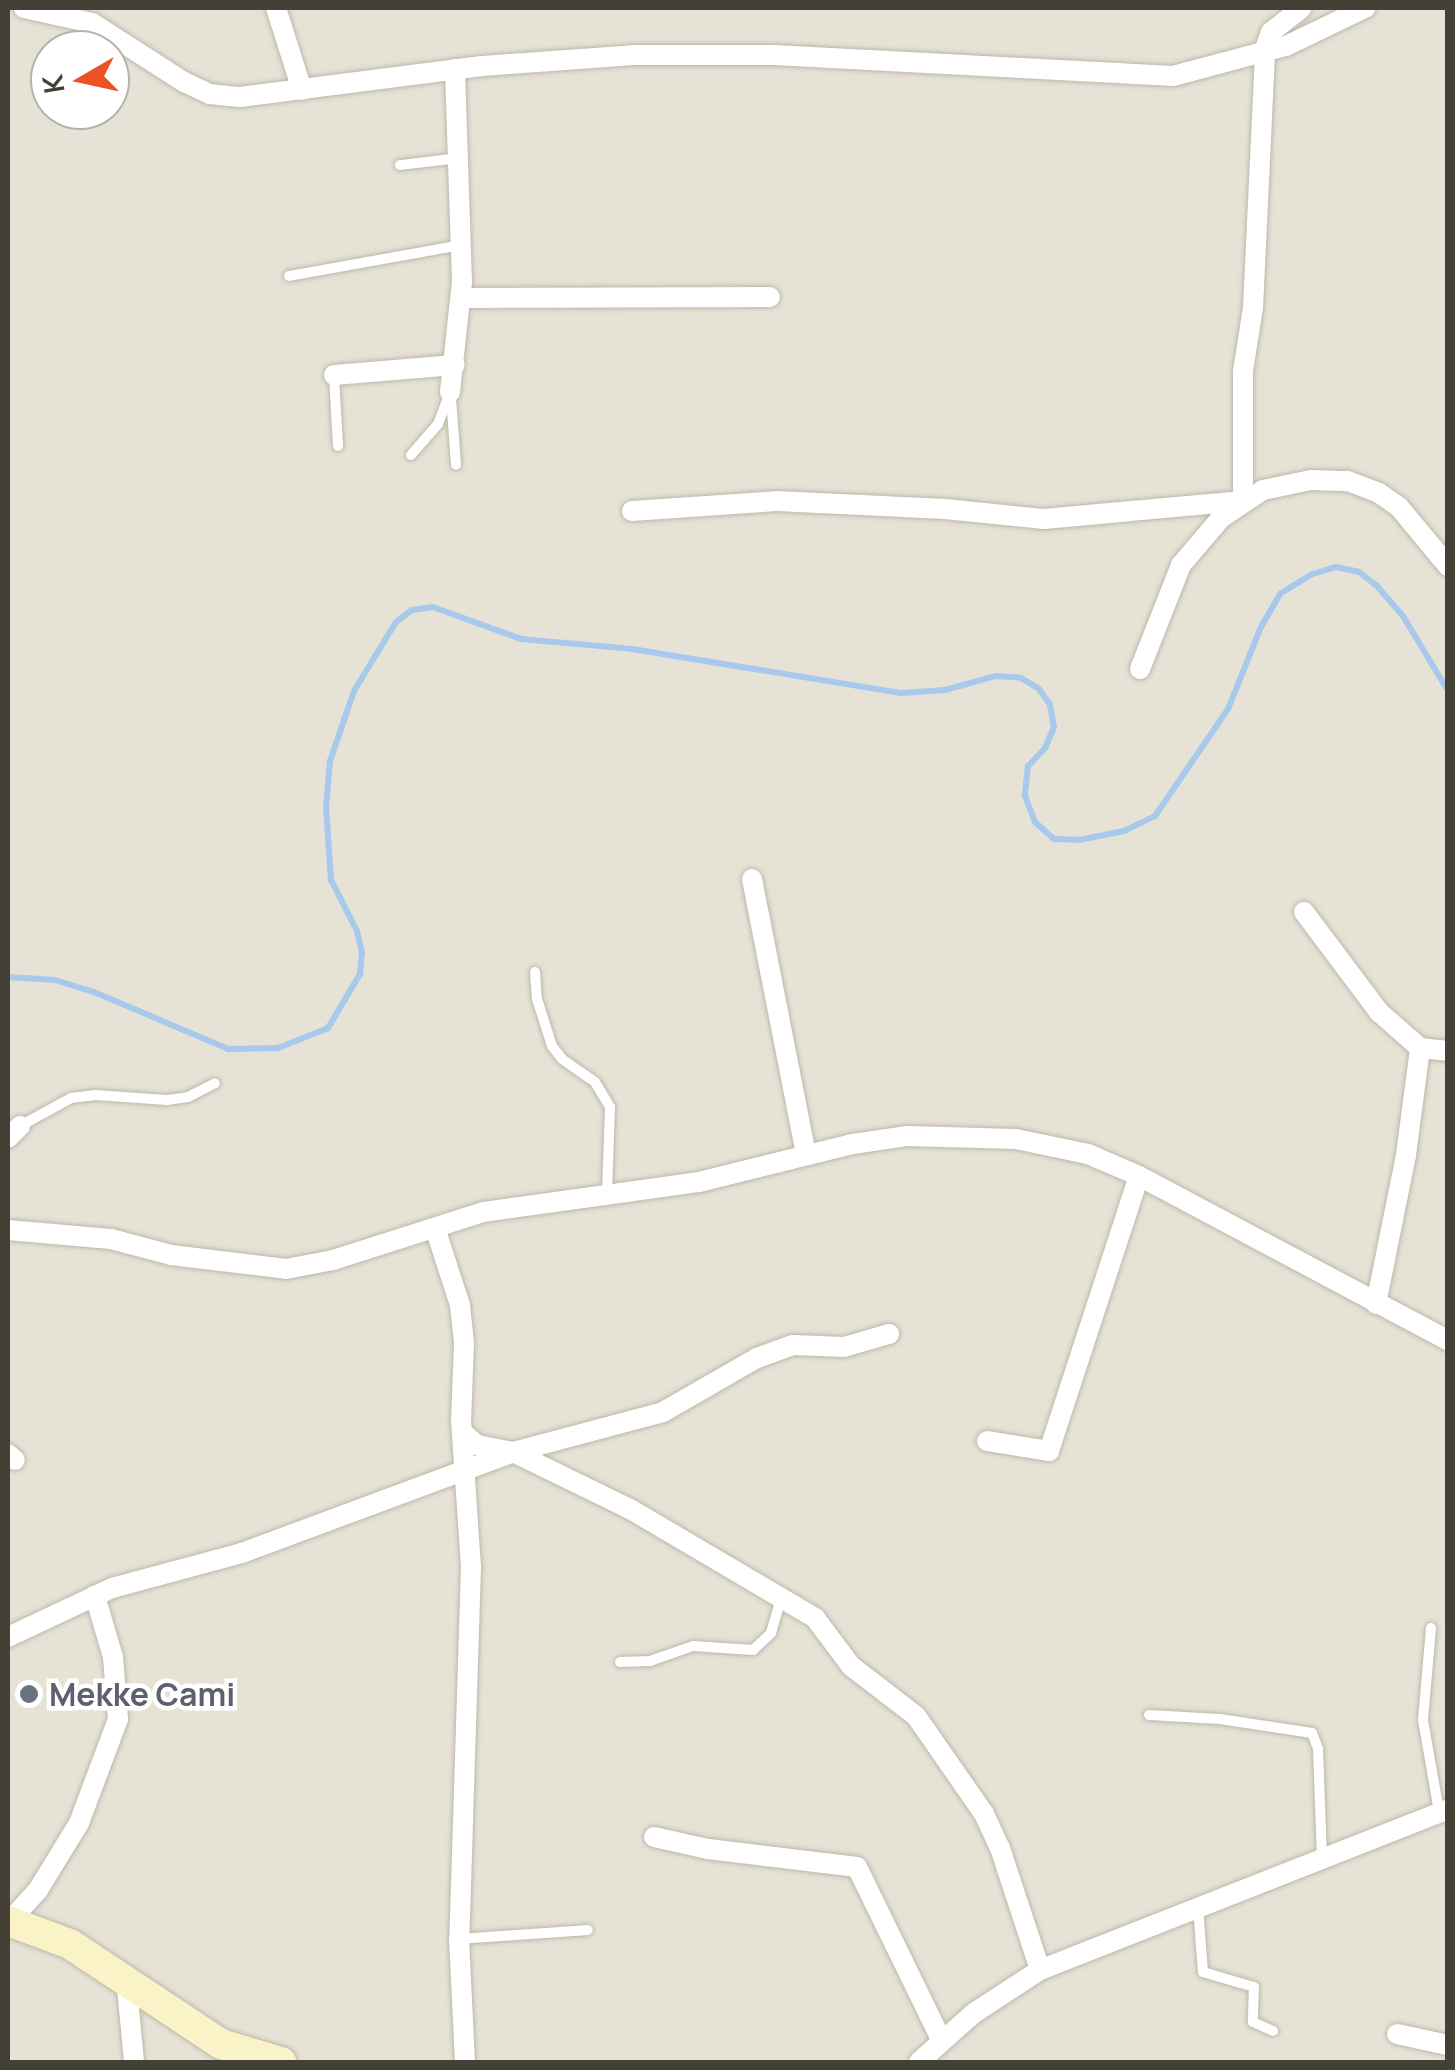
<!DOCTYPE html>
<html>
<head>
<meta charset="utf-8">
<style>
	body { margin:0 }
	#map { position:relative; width:1455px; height:2070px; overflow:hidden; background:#f2f0e7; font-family:Manrope,sans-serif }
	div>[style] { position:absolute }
	.residential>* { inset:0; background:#e6e2d5 }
	.stream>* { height:6px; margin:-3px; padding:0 3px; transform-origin:3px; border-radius:3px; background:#a7c9eb }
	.roads { filter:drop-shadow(0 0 2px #bdb8aa) drop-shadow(0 0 2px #bdb8aa) }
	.lane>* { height:10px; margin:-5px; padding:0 5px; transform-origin:5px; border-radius:5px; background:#fff }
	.street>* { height:20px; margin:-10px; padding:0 10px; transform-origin:10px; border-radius:10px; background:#fff }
	.secondary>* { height:30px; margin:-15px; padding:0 15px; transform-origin:15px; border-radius:15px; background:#fbf3c8 }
	.dots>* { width:28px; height:28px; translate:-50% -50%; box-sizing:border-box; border:5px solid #fff; border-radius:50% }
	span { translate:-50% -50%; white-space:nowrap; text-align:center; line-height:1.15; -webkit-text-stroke:9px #fff; paint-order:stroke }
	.worship-label { font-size:32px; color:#5b616d; font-weight:700 }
	.left { translate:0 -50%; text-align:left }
	.frame { position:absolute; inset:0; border:10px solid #444036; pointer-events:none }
	.north { position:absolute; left:30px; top:30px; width:100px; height:100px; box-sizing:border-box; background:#fff; border:2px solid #b4b3af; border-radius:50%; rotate:261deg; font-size:28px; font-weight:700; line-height:40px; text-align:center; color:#444036 }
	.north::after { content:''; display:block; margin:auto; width:35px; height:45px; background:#eb5325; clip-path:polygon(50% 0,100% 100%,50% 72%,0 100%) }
</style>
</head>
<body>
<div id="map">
	<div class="residential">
		<div style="clip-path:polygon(evenodd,8px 8px,1447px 8px,1447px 2062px,8px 2062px,8px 8px,50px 50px,110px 50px,110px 110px,50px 110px,50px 50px)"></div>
	</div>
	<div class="stream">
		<div style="left:8px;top:977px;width:47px;rotate:3.7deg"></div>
		<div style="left:55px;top:980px;width:41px;rotate:17.1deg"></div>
		<div style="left:94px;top:992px;width:146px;rotate:23deg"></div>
		<div style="left:228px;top:1049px;width:50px;rotate:-1.1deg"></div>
		<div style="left:278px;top:1048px;width:54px;rotate:-21.8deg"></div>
		<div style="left:328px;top:1028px;width:63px;rotate:-59.3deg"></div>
		<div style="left:360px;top:974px;width:21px;rotate:-85deg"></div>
		<div style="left:362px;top:953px;width:23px;rotate:-103deg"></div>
		<div style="left:357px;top:931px;width:57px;rotate:-117deg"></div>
		<div style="left:331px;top:880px;width:73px;rotate:-93.9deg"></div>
		<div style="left:326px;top:807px;width:46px;rotate:-85deg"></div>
		<div style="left:330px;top:761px;width:74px;rotate:-71.1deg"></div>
		<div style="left:354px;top:691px;width:81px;rotate:-58.7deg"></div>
		<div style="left:396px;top:622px;width:20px;rotate:-37deg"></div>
		<div style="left:412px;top:610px;width:21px;rotate:-8deg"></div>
		<div style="left:433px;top:607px;width:94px;rotate:20deg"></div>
		<div style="left:521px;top:639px;width:111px;rotate:5.1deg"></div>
		<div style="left:632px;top:649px;width:273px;rotate:9.3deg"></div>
		<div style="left:901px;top:693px;width:44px;rotate:-3.9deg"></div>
		<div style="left:945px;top:690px;width:52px;rotate:-15.6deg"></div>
		<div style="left:995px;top:676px;width:26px;rotate:4deg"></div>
		<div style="left:1021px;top:678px;width:21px;rotate:31deg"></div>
		<div style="left:1039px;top:689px;width:19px;rotate:55deg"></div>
		<div style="left:1050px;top:705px;width:22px;rotate:80deg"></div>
		<div style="left:1054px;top:727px;width:23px;rotate:113deg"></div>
		<div style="left:1045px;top:748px;width:25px;rotate:133deg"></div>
		<div style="left:1028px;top:766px;width:30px;rotate:96deg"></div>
		<div style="left:1025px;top:796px;width:28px;rotate:69deg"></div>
		<div style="left:1035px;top:822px;width:25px;rotate:42deg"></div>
		<div style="left:1054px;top:839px;width:25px;rotate:2deg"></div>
		<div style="left:1079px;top:840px;width:46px;rotate:-11.3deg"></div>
		<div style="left:1124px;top:831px;width:34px;rotate:-26deg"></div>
		<div style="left:1155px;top:816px;width:130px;rotate:-55.7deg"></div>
		<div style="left:1228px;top:709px;width:88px;rotate:-68.1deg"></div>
		<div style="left:1261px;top:627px;width:39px;rotate:-60deg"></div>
		<div style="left:1281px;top:593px;width:37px;rotate:-31deg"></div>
		<div style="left:1313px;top:574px;width:24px;rotate:-17deg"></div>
		<div style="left:1336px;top:567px;width:24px;rotate:12deg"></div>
		<div style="left:1359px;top:572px;width:23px;rotate:38deg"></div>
		<div style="left:1377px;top:586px;width:40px;rotate:49deg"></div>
		<div style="left:1403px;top:616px;width:87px;rotate:59deg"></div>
	</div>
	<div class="roads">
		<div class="lane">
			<div style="left:400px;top:165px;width:59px;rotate:-6.8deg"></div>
			<div style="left:289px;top:276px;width:175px;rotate:-10.2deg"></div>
			<div style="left:334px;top:376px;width:70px;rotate:86.7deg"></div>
			<div style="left:451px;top:398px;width:67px;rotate:85.7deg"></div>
			<div style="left:411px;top:455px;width:41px;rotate:-48.9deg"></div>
			<div style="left:438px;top:424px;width:34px;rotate:-69deg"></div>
			<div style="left:535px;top:972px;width:27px;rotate:86deg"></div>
			<div style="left:537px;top:999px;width:49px;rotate:72.3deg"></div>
			<div style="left:552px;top:1046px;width:16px;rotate:52deg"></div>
			<div style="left:562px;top:1059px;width:40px;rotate:34.9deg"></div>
			<div style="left:595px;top:1082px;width:29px;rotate:59deg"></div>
			<div style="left:610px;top:1107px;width:87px;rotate:92deg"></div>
			<div style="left:20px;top:1126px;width:58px;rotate:-28.8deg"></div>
			<div style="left:71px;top:1098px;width:25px;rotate:-7deg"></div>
			<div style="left:96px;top:1095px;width:71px;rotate:4deg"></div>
			<div style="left:167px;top:1100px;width:21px;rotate:-8deg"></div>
			<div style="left:188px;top:1097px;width:30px;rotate:-27deg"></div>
			<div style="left:1431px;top:1628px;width:92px;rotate:95deg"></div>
			<div style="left:1423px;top:1720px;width:93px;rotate:80.1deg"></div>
			<div style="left:620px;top:1662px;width:30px;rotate:-2deg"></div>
			<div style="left:650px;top:1661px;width:46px;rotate:-19.2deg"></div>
			<div style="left:693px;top:1646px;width:60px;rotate:3.8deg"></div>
			<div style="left:753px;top:1650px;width:25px;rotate:-43deg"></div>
			<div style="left:771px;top:1633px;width:35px;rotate:-74deg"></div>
			<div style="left:1149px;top:1715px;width:71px;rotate:3.2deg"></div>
			<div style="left:1220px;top:1719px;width:93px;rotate:8.7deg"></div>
			<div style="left:1312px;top:1733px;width:17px;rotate:69deg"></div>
			<div style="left:1318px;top:1749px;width:109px;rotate:87.9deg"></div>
			<div style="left:1198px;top:1907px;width:65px;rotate:85.6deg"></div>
			<div style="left:1203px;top:1972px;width:53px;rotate:16.4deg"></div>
			<div style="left:1254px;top:1987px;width:35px;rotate:92deg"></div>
			<div style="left:1253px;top:2022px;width:22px;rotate:24deg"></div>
			<div style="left:459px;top:1939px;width:129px;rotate:-4deg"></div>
		</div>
		<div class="street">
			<div style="left:24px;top:8px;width:70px;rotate:12.4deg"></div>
			<div style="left:92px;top:23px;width:109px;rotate:32.7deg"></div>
			<div style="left:184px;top:82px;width:29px;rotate:25deg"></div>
			<div style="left:210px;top:94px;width:30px;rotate:6deg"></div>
			<div style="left:240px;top:97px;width:244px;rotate:-7.3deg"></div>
			<div style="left:482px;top:66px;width:152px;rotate:-4.1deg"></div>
			<div style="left:634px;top:55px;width:140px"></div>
			<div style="left:774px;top:55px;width:400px;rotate:3deg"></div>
			<div style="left:1173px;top:76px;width:117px;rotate:-14.9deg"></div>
			<div style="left:1286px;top:46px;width:88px;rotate:-25.7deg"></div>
			<div style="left:276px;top:8px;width:86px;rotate:72.4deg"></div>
			<div style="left:461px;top:298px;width:309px;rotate:-0.2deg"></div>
			<div style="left:334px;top:375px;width:121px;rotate:-4.7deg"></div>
			<div style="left:450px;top:392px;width:111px;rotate:-83.8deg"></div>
			<div style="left:462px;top:282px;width:213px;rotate:-91.9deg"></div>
			<div style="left:632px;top:511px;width:145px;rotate:-3.9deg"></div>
			<div style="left:777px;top:501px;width:168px;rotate:2.7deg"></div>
			<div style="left:945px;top:509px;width:100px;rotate:5.8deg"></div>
			<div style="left:1044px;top:519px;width:200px;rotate:-5.2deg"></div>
			<div style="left:1243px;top:501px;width:130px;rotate:-90deg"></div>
			<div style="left:1243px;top:371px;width:64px;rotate:-81deg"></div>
			<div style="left:1253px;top:308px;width:259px;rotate:-87.3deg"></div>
			<div style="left:1265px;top:49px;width:18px;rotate:-71deg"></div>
			<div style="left:1271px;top:32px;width:39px;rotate:-38deg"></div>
			<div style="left:1140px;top:669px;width:112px;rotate:-68.5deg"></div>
			<div style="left:1181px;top:565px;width:62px;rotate:-49.6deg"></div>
			<div style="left:1221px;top:518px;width:50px;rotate:-33.7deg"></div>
			<div style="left:1263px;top:490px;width:49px;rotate:-11.8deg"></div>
			<div style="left:1311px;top:480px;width:37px;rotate:2deg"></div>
			<div style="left:1348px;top:481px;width:33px;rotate:21deg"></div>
			<div style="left:1379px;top:493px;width:24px;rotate:35deg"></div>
			<div style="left:1399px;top:507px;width:77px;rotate:50.3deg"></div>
			<div style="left:752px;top:879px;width:281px;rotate:78.9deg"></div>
			<div style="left:1304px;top:912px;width:125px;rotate:53.1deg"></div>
			<div style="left:1379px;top:1012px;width:55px;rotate:41.3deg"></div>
			<div style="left:1420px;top:1048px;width:28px;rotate:6deg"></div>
			<div style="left:8px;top:1138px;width:17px;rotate:-45deg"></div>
			<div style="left:435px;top:1228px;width:81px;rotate:72deg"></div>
			<div style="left:460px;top:1305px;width:38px;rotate:84deg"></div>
			<div style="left:464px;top:1343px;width:77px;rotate:92.2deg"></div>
			<div style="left:461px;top:1420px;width:147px;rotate:86.1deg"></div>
			<div style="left:471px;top:1567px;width:372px;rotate:91.8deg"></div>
			<div style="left:459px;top:1939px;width:123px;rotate:87.2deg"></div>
			<div style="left:8px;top:1230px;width:103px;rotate:5deg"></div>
			<div style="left:111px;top:1239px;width:62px;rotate:14.9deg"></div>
			<div style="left:171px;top:1255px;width:116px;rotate:6.9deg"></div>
			<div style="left:286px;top:1269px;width:48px;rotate:-10.8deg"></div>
			<div style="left:333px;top:1260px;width:157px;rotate:-17.7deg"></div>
			<div style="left:483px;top:1212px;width:218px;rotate:-7.9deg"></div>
			<div style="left:699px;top:1182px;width:159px;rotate:-13.9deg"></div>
			<div style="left:853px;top:1144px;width:55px;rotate:-8.4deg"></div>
			<div style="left:907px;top:1136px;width:109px;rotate:1.6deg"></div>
			<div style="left:1016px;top:1139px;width:74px;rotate:11.8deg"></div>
			<div style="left:1088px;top:1154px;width:56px;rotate:23.3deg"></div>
			<div style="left:1139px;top:1176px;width:350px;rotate:28deg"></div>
			<div style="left:1376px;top:1304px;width:152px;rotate:-78.6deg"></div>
			<div style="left:1406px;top:1155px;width:108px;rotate:-82.5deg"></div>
			<div style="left:462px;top:1432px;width:20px;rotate:41deg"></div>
			<div style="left:477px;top:1445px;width:37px;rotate:11deg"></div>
			<div style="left:513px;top:1452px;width:130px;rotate:26deg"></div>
			<div style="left:630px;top:1509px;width:215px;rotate:30.5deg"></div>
			<div style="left:815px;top:1618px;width:60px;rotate:53.1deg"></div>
			<div style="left:851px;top:1666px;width:82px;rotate:37.6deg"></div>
			<div style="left:916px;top:1716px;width:119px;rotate:55.2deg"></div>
			<div style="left:984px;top:1814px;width:38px;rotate:65deg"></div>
			<div style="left:1000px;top:1848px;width:128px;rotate:71.8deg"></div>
			<div style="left:987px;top:1441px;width:63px;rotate:9.2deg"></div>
			<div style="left:1049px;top:1451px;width:289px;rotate:-71.9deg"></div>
			<div style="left:8px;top:1454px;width:9px;rotate:41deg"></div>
			<div style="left:8px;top:1637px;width:115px;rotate:-25.2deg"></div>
			<div style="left:112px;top:1588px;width:135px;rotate:-15.1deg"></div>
			<div style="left:242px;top:1553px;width:289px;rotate:-20.4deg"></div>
			<div style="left:513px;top:1452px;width:155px;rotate:-14.9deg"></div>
			<div style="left:663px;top:1412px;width:108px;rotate:-29.9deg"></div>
			<div style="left:757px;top:1358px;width:38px;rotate:-20deg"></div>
			<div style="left:793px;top:1345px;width:51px;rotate:2.2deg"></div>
			<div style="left:844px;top:1347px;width:47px;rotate:-16.1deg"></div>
			<div style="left:654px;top:1837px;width:55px;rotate:12.5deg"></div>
			<div style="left:708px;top:1849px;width:150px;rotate:6.9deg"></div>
			<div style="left:857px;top:1867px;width:191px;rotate:64deg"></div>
			<div style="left:8px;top:1923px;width:45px;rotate:-47.7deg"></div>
			<div style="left:38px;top:1890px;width:79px;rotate:-58.5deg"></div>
			<div style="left:79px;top:1823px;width:111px;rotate:-69.4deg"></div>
			<div style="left:118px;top:1719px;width:62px;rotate:-94.6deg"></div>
			<div style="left:113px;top:1657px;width:64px;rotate:-106.4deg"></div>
			<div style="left:126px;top:1977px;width:85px;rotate:84.6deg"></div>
			<div style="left:1397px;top:2034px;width:52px;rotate:12.2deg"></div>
			<div style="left:919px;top:2062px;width:74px;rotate:-41.7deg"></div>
			<div style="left:974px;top:2013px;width:79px;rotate:-33.1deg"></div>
			<div style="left:1040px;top:1970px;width:439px;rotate:-21.5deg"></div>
		</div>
		<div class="secondary">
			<div style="left:8px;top:1921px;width:66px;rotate:20.4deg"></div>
			<div style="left:70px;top:1944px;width:181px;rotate:33.5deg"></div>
			<div style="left:221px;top:2044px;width:63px;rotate:16.7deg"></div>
		</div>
	</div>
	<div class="dots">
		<div style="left:29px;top:1694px;background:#6b7280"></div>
	</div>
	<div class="worship-label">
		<span class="left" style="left:49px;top:1694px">Mekke Cami</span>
	</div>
	<div class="frame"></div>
	<div class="north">K</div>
</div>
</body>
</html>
